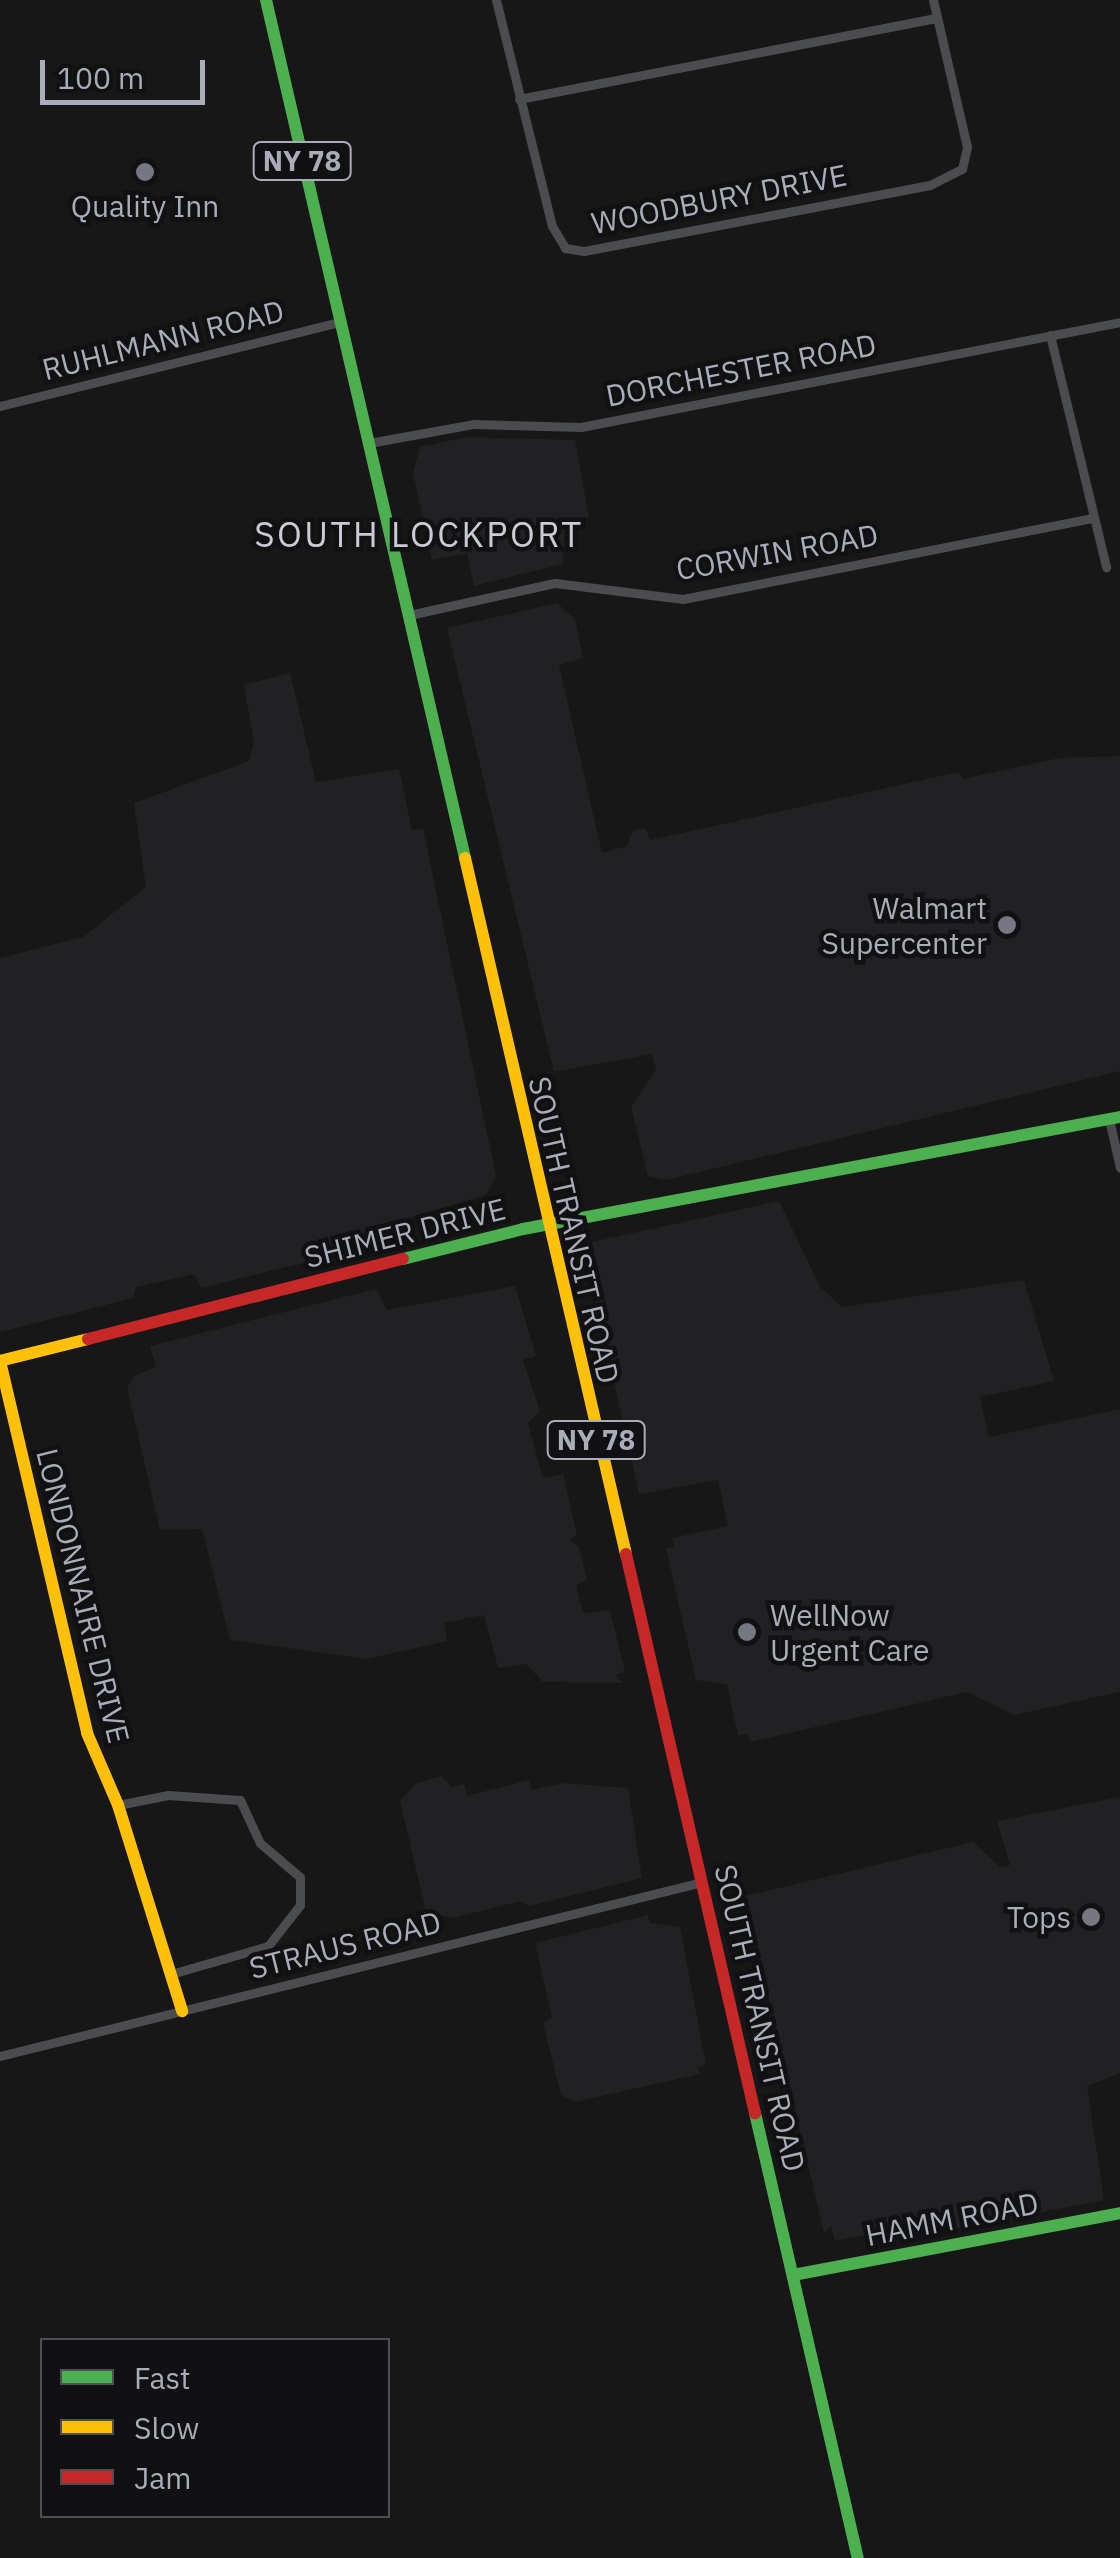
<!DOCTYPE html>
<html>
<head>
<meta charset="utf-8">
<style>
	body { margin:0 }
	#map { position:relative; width:1120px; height:2558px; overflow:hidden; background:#171717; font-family:"IBM Plex Sans",sans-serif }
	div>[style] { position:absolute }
	.built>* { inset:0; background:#212123 }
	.street>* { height:9px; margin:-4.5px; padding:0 4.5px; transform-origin:4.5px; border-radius:4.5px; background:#4b4c50 }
	.fast>* { height:12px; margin:-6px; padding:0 6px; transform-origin:6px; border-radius:6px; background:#4caf50 }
	.slow>* { height:12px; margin:-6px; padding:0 6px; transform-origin:6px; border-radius:6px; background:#ffc107 }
	.jam>* { height:12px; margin:-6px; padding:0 6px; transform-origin:6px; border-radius:6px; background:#c62828 }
	.dots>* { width:28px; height:28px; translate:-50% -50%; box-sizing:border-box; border:5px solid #111113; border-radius:50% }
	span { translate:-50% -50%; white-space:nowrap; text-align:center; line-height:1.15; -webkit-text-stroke:9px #111113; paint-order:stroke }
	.shield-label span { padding:2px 8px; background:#111113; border:2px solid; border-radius:8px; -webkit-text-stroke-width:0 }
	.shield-label { font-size:28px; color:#a8adb8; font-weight:700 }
	.street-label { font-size:30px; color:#a8adb8 }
	.poi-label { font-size:30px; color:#a8adb8 }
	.right { translate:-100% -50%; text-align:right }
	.left { translate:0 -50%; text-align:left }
	.quarter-label { font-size:35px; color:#c9ccd4; letter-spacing:2.5px }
	.legend { position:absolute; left:40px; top:2338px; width:350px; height:180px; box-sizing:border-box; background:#111113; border:2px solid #4d4f55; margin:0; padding:12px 18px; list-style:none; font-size:30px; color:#a8adb8 }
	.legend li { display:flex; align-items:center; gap:20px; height:50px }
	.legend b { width:50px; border:2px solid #4d4f55 }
	.scale { position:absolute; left:40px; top:60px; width:165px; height:45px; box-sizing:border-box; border:5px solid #a8adb8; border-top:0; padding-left:12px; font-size:30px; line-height:35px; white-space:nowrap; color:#a8adb8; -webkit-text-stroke:8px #111113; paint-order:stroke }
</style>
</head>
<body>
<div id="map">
	<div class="built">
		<div style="clip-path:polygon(467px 437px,575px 440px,589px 517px,564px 521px,563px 564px,474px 586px,467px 553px,432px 560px,413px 473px,420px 447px)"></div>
		<div style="clip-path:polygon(557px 603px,575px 619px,583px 658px,559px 665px,602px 853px,627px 846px,633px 830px,646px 828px,650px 840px,959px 772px,963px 779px,1059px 758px,1120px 756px,1120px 1071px,666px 1180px,648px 1176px,631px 1107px,656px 1070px,652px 1054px,554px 1072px,447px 628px)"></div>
		<div style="clip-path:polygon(290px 673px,316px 782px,399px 769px,412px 830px,423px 829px,496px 1176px,486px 1195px,391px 1223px,392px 1241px,201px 1288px,194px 1274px,136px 1287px,133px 1298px,0 1332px,0 958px,83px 937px,146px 887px,134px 803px,249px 761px,254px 742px,244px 685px)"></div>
		<div style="clip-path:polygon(779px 1201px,820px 1287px,842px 1307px,1024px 1280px,1054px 1381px,980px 1397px,989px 1437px,1120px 1409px,1120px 1692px,1014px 1715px,967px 1692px,750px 1742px,748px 1734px,738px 1736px,727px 1684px,696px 1680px,666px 1549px,674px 1547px,672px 1538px,728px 1526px,718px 1480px,639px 1494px,583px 1244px)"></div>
		<div style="clip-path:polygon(515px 1286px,536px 1356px,523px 1360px,540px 1411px,528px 1423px,543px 1478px,563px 1474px,577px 1535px,570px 1540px,579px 1547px,587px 1580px,576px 1585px,583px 1613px,610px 1610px,625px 1672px,616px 1675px,623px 1683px,543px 1682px,526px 1664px,498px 1668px,484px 1615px,444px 1623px,447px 1641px,367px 1659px,230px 1640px,202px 1529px,160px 1530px,127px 1388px,134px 1376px,156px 1367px,150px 1346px,376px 1289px,387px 1310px)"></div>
		<div style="clip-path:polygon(442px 1776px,451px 1787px,464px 1784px,467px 1796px,529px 1780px,532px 1790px,563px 1783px,628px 1788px,642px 1878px,529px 1906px,521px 1901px,453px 1918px,426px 1912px,400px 1801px,416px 1783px)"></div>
		<div style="clip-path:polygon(1120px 1797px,1120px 2073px,1087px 2086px,1104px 2200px,904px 2239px,902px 2228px,835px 2241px,831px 2226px,824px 2233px,745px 1896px,973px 1842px,1000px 1867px,1010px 1865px,997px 1821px)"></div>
		<div style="clip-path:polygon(648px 1915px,650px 1923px,680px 1927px,706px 2065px,698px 2067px,700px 2074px,575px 2102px,561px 2095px,543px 2023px,552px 2017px,535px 1943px)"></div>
	</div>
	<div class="street">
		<div style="left:496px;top:0;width:233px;rotate:76.1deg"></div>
		<div style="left:552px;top:226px;width:26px;rotate:59deg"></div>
		<div style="left:565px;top:248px;width:19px;rotate:9deg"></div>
		<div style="left:584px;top:251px;width:352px;rotate:-10.8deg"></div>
		<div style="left:930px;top:185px;width:36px;rotate:-27deg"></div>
		<div style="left:962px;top:169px;width:23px;rotate:-77deg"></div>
		<div style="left:967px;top:147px;width:151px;rotate:-103deg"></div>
		<div style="left:519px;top:99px;width:426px;rotate:-11deg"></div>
		<div style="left:1050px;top:335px;width:239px;rotate:76.4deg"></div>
		<div style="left:0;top:406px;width:349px;rotate:-13.9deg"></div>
		<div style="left:369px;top:443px;width:107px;rotate:-10.3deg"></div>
		<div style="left:474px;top:424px;width:107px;rotate:1.6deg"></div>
		<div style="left:581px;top:427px;width:549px;rotate:-11.02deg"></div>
		<div style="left:409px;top:615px;width:149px;rotate:-12.4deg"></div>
		<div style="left:555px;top:583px;width:129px;rotate:7.1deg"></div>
		<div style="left:683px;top:599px;width:418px;rotate:-11.2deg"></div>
		<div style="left:1109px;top:1119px;width:50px;rotate:77.3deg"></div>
		<div style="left:118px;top:1805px;width:51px;rotate:-11.3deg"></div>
		<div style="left:168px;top:1795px;width:72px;rotate:4deg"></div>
		<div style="left:240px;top:1800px;width:47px;rotate:65.1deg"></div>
		<div style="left:260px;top:1843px;width:52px;rotate:40.4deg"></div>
		<div style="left:300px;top:1877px;width:28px;rotate:90deg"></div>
		<div style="left:300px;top:1905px;width:52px;rotate:128deg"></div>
		<div style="left:268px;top:1946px;width:101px;rotate:163.9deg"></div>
		<div style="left:0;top:2056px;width:723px;rotate:-13.92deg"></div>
	</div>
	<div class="fast">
		<div style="left:266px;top:0;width:881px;rotate:76.94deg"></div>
		<div style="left:403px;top:1259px;width:124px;rotate:-14deg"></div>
		<div style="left:523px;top:1229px;width:607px;rotate:-10.63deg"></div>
		<div style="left:755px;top:2113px;width:457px;rotate:77deg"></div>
		<div style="left:793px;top:2275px;width:333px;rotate:-10.7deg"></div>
	</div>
	<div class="slow">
		<div style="left:465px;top:858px;width:714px;rotate:76.98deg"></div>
		<div style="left:88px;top:1339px;width:91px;rotate:166deg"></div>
		<div style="left:0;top:1361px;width:382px;rotate:76.8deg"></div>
		<div style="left:87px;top:1733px;width:78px;rotate:66.7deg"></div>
		<div style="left:118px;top:1805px;width:216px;rotate:72.7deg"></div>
	</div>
	<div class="jam">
		<div style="left:88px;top:1339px;width:325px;rotate:-14.3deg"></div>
		<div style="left:626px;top:1554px;width:574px;rotate:77.01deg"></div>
	</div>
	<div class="dots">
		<div style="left:145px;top:172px;background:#757880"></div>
		<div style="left:1007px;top:925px;background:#757880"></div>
		<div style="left:747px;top:1632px;background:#757880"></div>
		<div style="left:1091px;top:1917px;background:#757880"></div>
	</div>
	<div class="shield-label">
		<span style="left:302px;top:161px">NY 78</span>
		<span style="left:596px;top:1440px">NY 78</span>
	</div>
	<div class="street-label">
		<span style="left:719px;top:199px;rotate:-11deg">WOODBURY DRIVE</span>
		<span style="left:163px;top:340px;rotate:-14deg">RUHLMANN ROAD</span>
		<span style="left:741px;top:370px;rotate:-11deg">DORCHESTER ROAD</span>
		<span style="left:777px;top:552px;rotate:-10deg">CORWIN ROAD</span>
		<span style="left:574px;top:1230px;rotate:77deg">SOUTH TRANSIT ROAD</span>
		<span style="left:405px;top:1233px;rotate:-14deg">SHIMER DRIVE</span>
		<span style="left:83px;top:1596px;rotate:76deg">LONDONNAIRE DRIVE</span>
		<span style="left:345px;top:1945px;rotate:-14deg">STRAUS ROAD</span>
		<span style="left:760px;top:2018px;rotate:77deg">SOUTH TRANSIT ROAD</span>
		<span style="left:952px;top:2219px;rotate:-11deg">HAMM ROAD</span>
	</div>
	<div class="poi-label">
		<span style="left:145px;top:206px">Quality Inn</span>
		<span class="right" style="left:987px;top:925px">Walmart<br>Supercenter</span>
		<span class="left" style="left:770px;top:1632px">WellNow<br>Urgent Care</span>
		<span class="right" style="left:1071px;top:1917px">Tops</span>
	</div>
	<div class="quarter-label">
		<span style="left:419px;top:534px">SOUTH LOCKPORT</span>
	</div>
	<ul class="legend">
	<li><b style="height:12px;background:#4caf50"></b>Fast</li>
	<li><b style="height:12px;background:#ffc107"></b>Slow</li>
	<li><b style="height:12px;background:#c62828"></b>Jam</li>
	</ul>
	<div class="scale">100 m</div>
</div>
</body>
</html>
